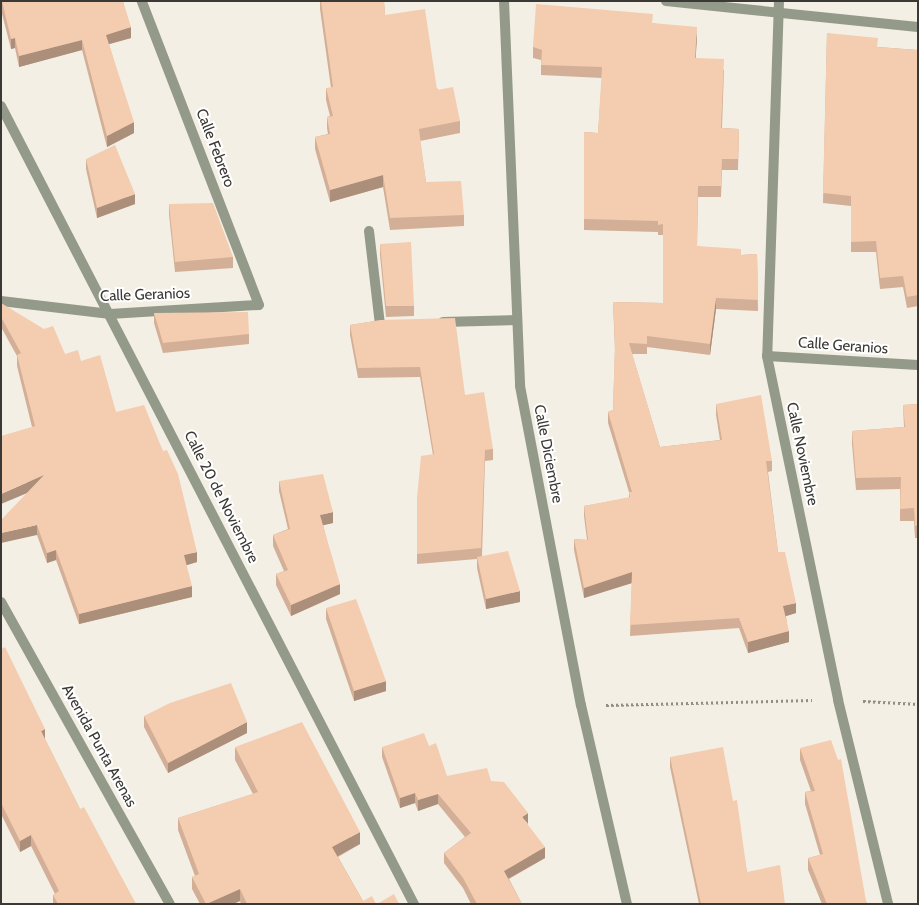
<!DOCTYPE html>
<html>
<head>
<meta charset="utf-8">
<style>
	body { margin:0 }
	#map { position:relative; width:919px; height:905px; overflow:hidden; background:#f3efe4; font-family:Cabin,sans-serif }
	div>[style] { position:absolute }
	.path>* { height:3px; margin-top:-1.5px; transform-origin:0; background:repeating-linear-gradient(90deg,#918e86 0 2.5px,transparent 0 5px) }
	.lane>* { height:10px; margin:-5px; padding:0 5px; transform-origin:5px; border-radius:5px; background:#949a89 }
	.street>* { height:10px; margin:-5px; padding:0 5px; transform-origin:5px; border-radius:5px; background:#949a89 }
	.wall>* { inset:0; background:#d2af96 }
	.shaded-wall>* { inset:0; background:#ab8f7a }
	.building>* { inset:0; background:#f4ccaf }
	span { translate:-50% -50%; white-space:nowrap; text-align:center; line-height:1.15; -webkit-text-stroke:4px #fff; paint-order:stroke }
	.street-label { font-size:15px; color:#3b3935 }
	.frame { position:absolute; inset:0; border:2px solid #3b3935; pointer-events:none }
</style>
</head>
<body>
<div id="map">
	<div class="path">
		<div style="left:863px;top:701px;width:55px;rotate:3.1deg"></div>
		<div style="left:606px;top:705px;width:206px;rotate:-1.4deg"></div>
	</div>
	<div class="lane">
		<div style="left:369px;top:231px;width:94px;rotate:83.3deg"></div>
	</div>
	<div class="street">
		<div style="left:504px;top:1px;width:385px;rotate:87.6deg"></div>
		<div style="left:520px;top:386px;width:325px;rotate:79.2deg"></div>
		<div style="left:581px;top:705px;width:204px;rotate:77deg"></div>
		<div style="left:666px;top:1px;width:253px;rotate:5.9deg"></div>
		<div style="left:779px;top:1px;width:355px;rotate:91.9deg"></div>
		<div style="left:767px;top:356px;width:351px;rotate:78.3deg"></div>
		<div style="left:838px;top:700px;width:210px;rotate:76.2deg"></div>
		<div style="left:1px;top:106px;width:899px;rotate:62.64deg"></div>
		<div style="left:1px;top:301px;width:110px;rotate:6.8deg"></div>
		<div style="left:110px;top:314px;width:149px;rotate:-3.5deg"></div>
		<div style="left:259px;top:305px;width:326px;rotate:-111.1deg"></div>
		<div style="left:443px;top:322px;width:74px;rotate:-1.5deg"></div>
		<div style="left:767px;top:356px;width:151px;rotate:3.4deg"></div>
		<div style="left:1px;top:602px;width:346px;rotate:60.8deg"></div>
	</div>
	<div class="wall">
		<div style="clip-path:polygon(1px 1px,123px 1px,131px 38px,109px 44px,134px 133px,107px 147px,82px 50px,19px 67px,15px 48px,11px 49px,1px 10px)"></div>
		<div style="clip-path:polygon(320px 1px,384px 1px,385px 15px,460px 121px,460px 133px,420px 141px,426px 182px,464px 215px,464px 226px,390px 230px,383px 187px,330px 202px,315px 149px,315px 137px,328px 134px,327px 128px,327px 117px,330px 116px,326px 100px,326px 88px,331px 88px,320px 9px)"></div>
		<div style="clip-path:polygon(653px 23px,697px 37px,695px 58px,724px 70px,722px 128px,739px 129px,738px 170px,722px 170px,721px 197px,698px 197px,697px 246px,741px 255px,757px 254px,758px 311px,716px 309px,710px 355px,647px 347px,647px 354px,632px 354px,660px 447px,720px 440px,716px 415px,716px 404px,772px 461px,772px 471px,768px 472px,778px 552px,796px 613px,786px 616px,789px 642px,748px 653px,739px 628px,630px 636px,632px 583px,584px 598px,574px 550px,574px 539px,587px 540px,584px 516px,584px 506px,629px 498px,629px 492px,608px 423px,608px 412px,613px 410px,615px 350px,613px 302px,663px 303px,663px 235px,658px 235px,658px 232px,584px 230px,584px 132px,598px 133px,602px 78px,541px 75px,541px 60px,533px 58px,533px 47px)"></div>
		<div style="clip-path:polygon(827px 33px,878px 47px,918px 50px,918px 306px,907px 308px,903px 287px,880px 289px,876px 252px,851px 252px,851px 206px,823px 203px)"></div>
		<div style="clip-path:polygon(86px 159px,135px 204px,97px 218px,86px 169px)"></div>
		<div style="clip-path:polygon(169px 204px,233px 257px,233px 268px,175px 272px,169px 214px)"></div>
		<div style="clip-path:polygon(380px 244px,414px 306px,414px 316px,386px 317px,380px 255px)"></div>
		<div style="clip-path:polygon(1px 303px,65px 354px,81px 361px,116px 412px,197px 562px,186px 565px,192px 597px,79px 624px,56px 560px,47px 563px,37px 535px,27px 493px,32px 427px,17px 366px,17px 356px,1px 327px)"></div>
		<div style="clip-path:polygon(154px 313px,249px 334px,249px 344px,163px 353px,154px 323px)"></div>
		<div style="clip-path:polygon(381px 320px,465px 395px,493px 449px,493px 460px,485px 461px,482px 556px,520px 602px,486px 609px,477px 568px,477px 559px,417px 564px,417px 498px,433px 455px,420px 377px,358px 378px,350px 335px,350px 325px)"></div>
		<div style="clip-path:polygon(918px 404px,918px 538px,915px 538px,914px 521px,900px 521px,900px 489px,856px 490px,852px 444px,852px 431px,904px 427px,903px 405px)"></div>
		<div style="clip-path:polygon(279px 481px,333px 523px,323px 525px,340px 594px,291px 616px,276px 585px,276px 574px,284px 571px,273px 546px,273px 535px,288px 529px,279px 491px)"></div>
		<div style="clip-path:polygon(326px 608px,386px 691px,354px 701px,326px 619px)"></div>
		<div style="clip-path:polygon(1px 649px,45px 739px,80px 809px,136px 904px,53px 904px,53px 895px,55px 894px,31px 846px,20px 852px,1px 814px)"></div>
		<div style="clip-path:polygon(144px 716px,247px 733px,168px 773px,144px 727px)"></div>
		<div style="clip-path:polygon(429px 746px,447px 776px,491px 781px,527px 824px,545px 858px,509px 879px,522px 904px,471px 904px,463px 888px,444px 863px,444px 853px,465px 837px,438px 804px,418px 811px,415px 803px,400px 808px,382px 757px,382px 747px)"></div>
		<div style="clip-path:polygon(235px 747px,360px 844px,338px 857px,363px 901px,376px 904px,241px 904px,240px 901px,233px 904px,200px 904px,192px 889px,192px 877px,195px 876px,178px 830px,178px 818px,253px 794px,235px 760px)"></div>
		<div style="clip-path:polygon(800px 748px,866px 901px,867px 904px,822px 904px,808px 870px,808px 858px,820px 855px,805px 804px,805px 792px,811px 791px,800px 760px)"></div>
		<div style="clip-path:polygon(670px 757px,733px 801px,747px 872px,785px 904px,699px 904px,670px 767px)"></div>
	</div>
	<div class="shaded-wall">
		<div style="clip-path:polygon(131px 27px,131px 38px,106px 45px,106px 35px)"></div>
		<div style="clip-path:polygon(697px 27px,697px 37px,695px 69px,695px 58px)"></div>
		<div style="clip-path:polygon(15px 38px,15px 48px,11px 49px,11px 39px)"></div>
		<div style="clip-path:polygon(82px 40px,82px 50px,19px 67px,19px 56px)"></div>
		<div style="clip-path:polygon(134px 122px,134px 133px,107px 147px,107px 136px)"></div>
		<div style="clip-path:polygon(383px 175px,383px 187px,330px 202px,330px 190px)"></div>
		<div style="clip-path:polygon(135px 194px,135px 204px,97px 218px,97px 208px)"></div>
		<div style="clip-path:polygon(716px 298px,716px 309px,710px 355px,710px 344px)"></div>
		<div style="clip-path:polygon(44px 475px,44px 486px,1px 504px,1px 494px)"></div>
		<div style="clip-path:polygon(333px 512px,333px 523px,320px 526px,320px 515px)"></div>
		<div style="clip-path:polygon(37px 525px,37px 535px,1px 543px,1px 533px)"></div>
		<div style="clip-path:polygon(56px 550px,56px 560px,47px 563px,47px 553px)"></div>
		<div style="clip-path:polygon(197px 552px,197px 562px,184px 566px,184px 555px)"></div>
		<div style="clip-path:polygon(632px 572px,632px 583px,584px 598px,584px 588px)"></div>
		<div style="clip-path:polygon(340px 584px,340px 594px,291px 616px,291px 605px)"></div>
		<div style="clip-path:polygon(192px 586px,192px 597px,79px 624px,79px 614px)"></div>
		<div style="clip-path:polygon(520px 591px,520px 602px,486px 609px,486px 599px)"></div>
		<div style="clip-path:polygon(796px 603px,796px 613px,783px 617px,783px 606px)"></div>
		<div style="clip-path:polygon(789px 631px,789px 642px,748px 653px,748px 642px)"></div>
		<div style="clip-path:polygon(386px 681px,386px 691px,354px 701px,354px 691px)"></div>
		<div style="clip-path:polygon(247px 722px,247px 733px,168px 773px,168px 763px)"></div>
		<div style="clip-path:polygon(45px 729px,45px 740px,41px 731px)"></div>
		<div style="clip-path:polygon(415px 793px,415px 803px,400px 808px,400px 798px)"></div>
		<div style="clip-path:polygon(438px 794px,438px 804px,418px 811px,418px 800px)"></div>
		<div style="clip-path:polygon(528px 813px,528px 824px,522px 817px)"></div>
		<div style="clip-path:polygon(360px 832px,360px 844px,332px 859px,332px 847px)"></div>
		<div style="clip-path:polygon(31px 835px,31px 846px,20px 852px,20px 841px)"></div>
		<div style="clip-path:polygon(545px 847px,545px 858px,504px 881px,504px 871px)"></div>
		<div style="clip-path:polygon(240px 889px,240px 901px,233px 904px,207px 904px)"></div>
	</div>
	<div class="building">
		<div style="clip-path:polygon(2px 1px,123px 1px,131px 27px,106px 35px,134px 122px,107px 136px,82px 40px,19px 56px,15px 38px,11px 39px)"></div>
		<div style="clip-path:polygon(321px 1px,384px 1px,385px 15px,425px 9px,437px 90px,453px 87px,460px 121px,419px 129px,426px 182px,461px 181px,464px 215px,390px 218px,383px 175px,330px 190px,315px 137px,330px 134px,327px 117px,333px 116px,326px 88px,333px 87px)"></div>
		<div style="clip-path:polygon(536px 4px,653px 14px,652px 23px,697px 27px,695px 58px,724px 59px,721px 128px,739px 129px,738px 159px,722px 159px,721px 186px,698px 186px,697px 246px,741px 249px,741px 255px,757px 254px,758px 300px,716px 298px,710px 344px,647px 336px,647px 344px,629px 343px,660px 447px,722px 440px,716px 404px,761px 395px,772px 461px,766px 461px,778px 552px,785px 552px,796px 603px,783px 606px,789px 631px,748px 642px,739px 618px,630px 625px,632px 572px,584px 588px,574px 539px,588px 540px,584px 506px,630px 497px,629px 492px,632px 492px,608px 412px,613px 410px,615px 343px,613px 302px,663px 303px,663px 224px,658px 225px,658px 221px,584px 219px,584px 132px,598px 133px,602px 67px,541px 65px,542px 50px,533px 47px)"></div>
		<div style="clip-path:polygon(827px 33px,878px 38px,877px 47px,918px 50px,918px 295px,907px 297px,903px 276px,880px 278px,876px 241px,851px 242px,851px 196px,823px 193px)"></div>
		<div style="clip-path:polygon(115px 145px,135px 194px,97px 208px,86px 159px)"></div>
		<div style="clip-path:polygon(213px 203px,233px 257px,175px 262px,169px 204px)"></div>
		<div style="clip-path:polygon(411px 242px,414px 306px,386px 306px,380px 244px)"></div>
		<div style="clip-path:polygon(1px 303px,44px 329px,53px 326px,65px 354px,78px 350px,81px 361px,100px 355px,116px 412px,144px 405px,163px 451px,167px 450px,178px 474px,197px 552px,184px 555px,192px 586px,79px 614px,56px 550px,47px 553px,37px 525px,1px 533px,1px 520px,44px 475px,1px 494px,1px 436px,35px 426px,17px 355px,21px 353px,1px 317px)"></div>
		<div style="clip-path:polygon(248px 312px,249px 334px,163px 343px,154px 313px)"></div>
		<div style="clip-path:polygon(455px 318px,465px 395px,484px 392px,493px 449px,485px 450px,481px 548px,417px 554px,417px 498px,421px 456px,434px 454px,420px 367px,358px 368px,350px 325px,381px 320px)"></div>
		<div style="clip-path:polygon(918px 404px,918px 525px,915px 526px,914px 508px,900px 509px,901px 477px,856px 478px,852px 431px,905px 427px,903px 405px)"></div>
		<div style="clip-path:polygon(323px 474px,333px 512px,320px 515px,340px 584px,291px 605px,276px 574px,288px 570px,273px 535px,290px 529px,279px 481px)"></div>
		<div style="clip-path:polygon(508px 551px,520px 591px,486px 599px,477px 557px)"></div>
		<div style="clip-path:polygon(356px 599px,386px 681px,354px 691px,326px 608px)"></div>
		<div style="clip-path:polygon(5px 647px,45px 729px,41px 731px,80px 809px,84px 807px,136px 904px,58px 904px,53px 895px,59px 891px,31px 835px,20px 841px,1px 803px,1px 649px)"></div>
		<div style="clip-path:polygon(231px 683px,247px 722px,168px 763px,144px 716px,170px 703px)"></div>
		<div style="clip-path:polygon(302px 722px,360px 832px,332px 847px,363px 901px,372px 896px,376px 904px,247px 904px,240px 889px,206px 904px,192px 877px,199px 874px,178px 818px,258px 792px,235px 747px)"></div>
		<div style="clip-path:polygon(424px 733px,429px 746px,436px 743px,447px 776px,487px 768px,491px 781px,504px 782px,528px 813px,522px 817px,545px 847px,504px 871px,522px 904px,477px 904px,463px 878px,444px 853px,471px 833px,438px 794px,418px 800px,415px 793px,400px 798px,382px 747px)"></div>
		<div style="clip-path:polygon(831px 740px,838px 760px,841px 759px,866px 901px,867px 904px,827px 904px,808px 858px,823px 854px,805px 792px,815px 791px,800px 748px)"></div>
		<div style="clip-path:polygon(723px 747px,733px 801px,737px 800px,747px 872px,780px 865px,785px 904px,701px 904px,670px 757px)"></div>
		<div style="clip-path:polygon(394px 894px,399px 904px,377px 904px)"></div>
	</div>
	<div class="street-label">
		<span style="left:215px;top:148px;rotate:69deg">Calle Febrero</span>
		<span style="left:145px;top:295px;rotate:-2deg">Calle Geranios</span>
		<span style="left:843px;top:346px;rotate:4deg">Calle Geranios</span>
		<span style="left:548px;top:454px;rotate:79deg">Calle Diciembre</span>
		<span style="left:802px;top:454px;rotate:78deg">Calle Noviembre</span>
		<span style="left:221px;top:497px;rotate:63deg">Calle 20 de Noviembre</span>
		<span style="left:99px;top:746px;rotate:61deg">Avenida Punta Arenas</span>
	</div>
	<div class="frame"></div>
</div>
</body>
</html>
